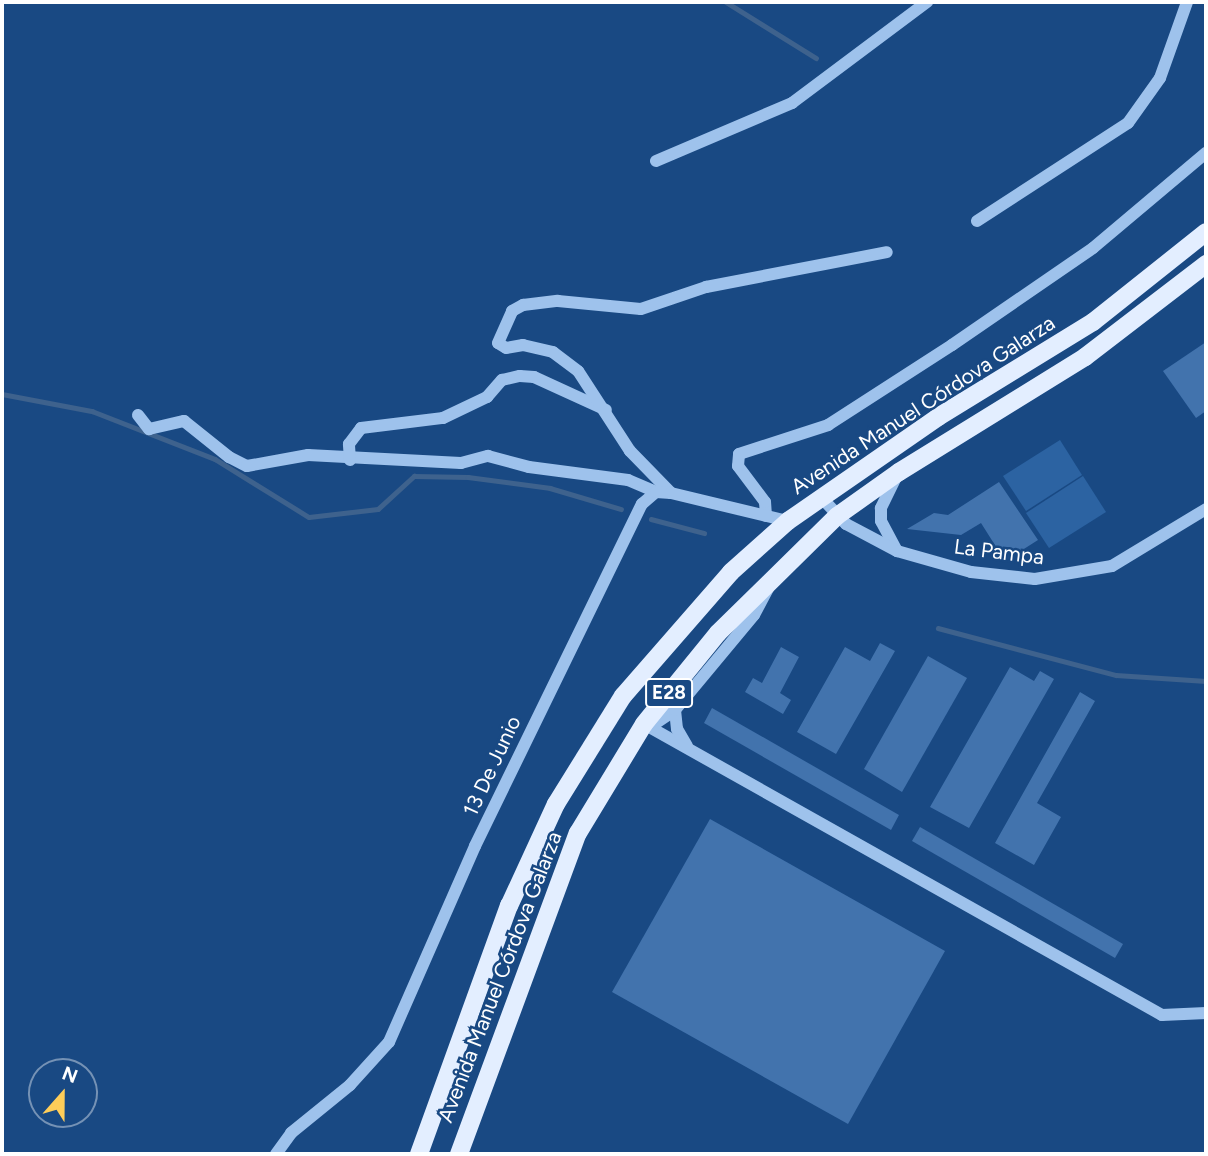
<!DOCTYPE html>
<html>
<head>
<meta charset="utf-8">
<style>
	body { margin:0 }
	#map { position:relative; width:1208px; height:1156px; overflow:hidden; background:#194983; font-family:Figtree,sans-serif }
	div>[style] { position:absolute }
	.green>* { inset:0; background:#2c63a2 }
	.stream>* { height:4.5px; margin:-2.25px; padding:0 2.25px; transform-origin:2.25px; border-radius:2.25px; background:#3e628d }
	.building>* { inset:0; background:#4273ad }
	.minor>* { height:12px; margin:-6px; padding:0 6px; transform-origin:6px; border-radius:6px; background:#9ec2ec }
	.major>* { height:18px; margin:-9px; padding:0 9px; transform-origin:9px; border-radius:9px; background:#e3eeff }
	span { translate:-50% -50%; white-space:nowrap; text-align:center; line-height:1.15; -webkit-text-stroke:5px #194983; paint-order:stroke }
	.shield-label span { padding:2px 5px; background:#194983; border:2px solid; border-radius:5px; -webkit-text-stroke-width:0 }
	.shield-label { font-size:19px; color:#fff; font-weight:700 }
	.street-label { font-size:21px; color:#fff }
	.frame { position:absolute; inset:0; border:4px solid #fff; pointer-events:none }
	.north { position:absolute; left:28px; top:1058px; width:70px; height:70px; box-sizing:border-box; background:#194983; border:2px solid #7592b5; border-radius:50%; rotate:21deg; font-size:19px; font-weight:700; line-height:28px; text-align:center; color:#fff }
	.north::after { content:''; display:block; margin:auto; width:24px; height:32px; background:#fecd59; clip-path:polygon(50% 0,100% 100%,50% 72%,0 100%) }
</style>
</head>
<body>
<div id="map">
	<div class="green">
		<div style="clip-path:polygon(1060px 440px,1082px 475px,1026px 511px,1003px 476px)"></div>
		<div style="clip-path:polygon(1083px 476px,1106px 512px,1049px 548px,1026px 513px)"></div>
	</div>
	<div class="stream">
		<div style="left:726px;top:2px;width:106px;rotate:31.9deg"></div>
		<div style="left:2px;top:394px;width:92px;rotate:10.7deg"></div>
		<div style="left:92px;top:411px;width:132px;rotate:21.3deg"></div>
		<div style="left:215px;top:459px;width:110px;rotate:31.7deg"></div>
		<div style="left:309px;top:517px;width:69px;rotate:-6.6deg"></div>
		<div style="left:378px;top:509px;width:49px;rotate:-42.5deg"></div>
		<div style="left:414px;top:476px;width:54px;rotate:1.1deg"></div>
		<div style="left:468px;top:477px;width:83px;rotate:7.6deg"></div>
		<div style="left:550px;top:488px;width:74px;rotate:16.5deg"></div>
		<div style="left:651px;top:519px;width:55px;rotate:14.8deg"></div>
		<div style="left:938px;top:628px;width:184px;rotate:14.8deg"></div>
		<div style="left:1116px;top:675px;width:90px;rotate:3.8deg"></div>
	</div>
	<div class="building">
		<div style="clip-path:polygon(1206px 342px,1206px 411px,1196px 418px,1163px 371px)"></div>
		<div style="clip-path:polygon(999px 482px,1038px 540px,1005px 561px,981px 523px,961px 535px,907px 529px,934px 513px,948px 515px)"></div>
		<div style="clip-path:polygon(880px 643px,895px 651px,836px 754px,797px 732px,845px 647px,870px 661px)"></div>
		<div style="clip-path:polygon(781px 647px,799px 657px,780px 693px,791px 700px,783px 714px,745px 692px,753px 678px,762px 683px)"></div>
		<div style="clip-path:polygon(928px 656px,967px 678px,902px 792px,864px 769px)"></div>
		<div style="clip-path:polygon(1010px 667px,1034px 681px,1040px 671px,1054px 679px,969px 828px,930px 807px)"></div>
		<div style="clip-path:polygon(1080px 692px,1095px 701px,1037px 803px,1061px 817px,1034px 865px,995px 843px)"></div>
		<div style="clip-path:polygon(712px 708px,899px 815px,891px 830px,704px 723px)"></div>
		<div style="clip-path:polygon(710px 819px,945px 951px,848px 1124px,612px 992px)"></div>
		<div style="clip-path:polygon(920px 827px,1123px 944px,1115px 958px,912px 841px)"></div>
	</div>
	<div class="minor">
		<div style="left:656px;top:161px;width:148px;rotate:-23.1deg"></div>
		<div style="left:792px;top:103px;width:169px;rotate:-36.8deg"></div>
		<div style="left:977px;top:221px;width:180px;rotate:-33deg"></div>
		<div style="left:1128px;top:123px;width:55px;rotate:-54.6deg"></div>
		<div style="left:1160px;top:78px;width:81px;rotate:-70.4deg"></div>
		<div style="left:138px;top:415px;width:18px;rotate:52deg"></div>
		<div style="left:149px;top:429px;width:36px;rotate:-13deg"></div>
		<div style="left:184px;top:421px;width:58px;rotate:38.7deg"></div>
		<div style="left:229px;top:457px;width:20px;rotate:27deg"></div>
		<div style="left:247px;top:466px;width:62px;rotate:-10.2deg"></div>
		<div style="left:308px;top:455px;width:153px;rotate:3deg"></div>
		<div style="left:461px;top:463px;width:28px;rotate:-15deg"></div>
		<div style="left:488px;top:456px;width:42px;rotate:15deg"></div>
		<div style="left:529px;top:467px;width:100px;rotate:7.5deg"></div>
		<div style="left:628px;top:480px;width:30px;rotate:23deg"></div>
		<div style="left:350px;top:460px;width:16px;rotate:-94deg"></div>
		<div style="left:349px;top:444px;width:20px;rotate:-53deg"></div>
		<div style="left:361px;top:428px;width:83px;rotate:-7deg"></div>
		<div style="left:443px;top:418px;width:49px;rotate:-25.5deg"></div>
		<div style="left:487px;top:397px;width:23px;rotate:-49deg"></div>
		<div style="left:502px;top:380px;width:18px;rotate:-13deg"></div>
		<div style="left:520px;top:376px;width:14px;rotate:4deg"></div>
		<div style="left:534px;top:377px;width:79px;rotate:24.6deg"></div>
		<div style="left:897px;top:475px;width:37px;rotate:116deg"></div>
		<div style="left:881px;top:508px;width:13px;rotate:90deg"></div>
		<div style="left:881px;top:521px;width:34px;rotate:62deg"></div>
		<div style="left:671px;top:493px;width:59px;rotate:-134.3deg"></div>
		<div style="left:630px;top:451px;width:95px;rotate:-123deg"></div>
		<div style="left:578px;top:371px;width:31px;rotate:-143deg"></div>
		<div style="left:553px;top:352px;width:31px;rotate:-167deg"></div>
		<div style="left:523px;top:345px;width:17px;rotate:170deg"></div>
		<div style="left:506px;top:348px;width:9px;rotate:-148deg"></div>
		<div style="left:498px;top:343px;width:35px;rotate:-66deg"></div>
		<div style="left:512px;top:311px;width:13px;rotate:-29deg"></div>
		<div style="left:523px;top:305px;width:35px;rotate:-7deg"></div>
		<div style="left:558px;top:301px;width:83px;rotate:5.5deg"></div>
		<div style="left:641px;top:309px;width:69px;rotate:-18.7deg"></div>
		<div style="left:706px;top:287px;width:184px;rotate:-10.9deg"></div>
		<div style="left:820px;top:496px;width:38px;rotate:47deg"></div>
		<div style="left:846px;top:524px;width:58px;rotate:27.9deg"></div>
		<div style="left:897px;top:551px;width:77px;rotate:15.8deg"></div>
		<div style="left:971px;top:572px;width:64px;rotate:6.2deg"></div>
		<div style="left:1035px;top:579px;width:78px;rotate:-9.6deg"></div>
		<div style="left:1112px;top:566px;width:110px;rotate:-31.2deg"></div>
		<div style="left:766px;top:516px;width:14px;rotate:-94deg"></div>
		<div style="left:765px;top:502px;width:45px;rotate:-126.9deg"></div>
		<div style="left:738px;top:466px;width:12px;rotate:-85deg"></div>
		<div style="left:739px;top:454px;width:94px;rotate:-18deg"></div>
		<div style="left:828px;top:425px;width:148px;rotate:-32.8deg"></div>
		<div style="left:952px;top:345px;width:171px;rotate:-34.5deg"></div>
		<div style="left:1093px;top:248px;width:148px;rotate:-40.1deg"></div>
		<div style="left:644px;top:724px;width:594px;rotate:29.33deg"></div>
		<div style="left:1162px;top:1015px;width:44px;rotate:-2.6deg"></div>
		<div style="left:650px;top:727px;width:30px;rotate:-34deg"></div>
		<div style="left:687px;top:746px;width:20px;rotate:-120deg"></div>
		<div style="left:677px;top:729px;width:19px;rotate:-96deg"></div>
		<div style="left:675px;top:710px;width:124px;rotate:-50.3deg"></div>
		<div style="left:754px;top:615px;width:30px;rotate:-62deg"></div>
		<div style="left:276px;top:1154px;width:26px;rotate:-54deg"></div>
		<div style="left:291px;top:1133px;width:76px;rotate:-39.1deg"></div>
		<div style="left:350px;top:1085px;width:58px;rotate:-47.8deg"></div>
		<div style="left:389px;top:1042px;width:214px;rotate:-66.3deg"></div>
		<div style="left:475px;top:846px;width:381px;rotate:-64deg"></div>
		<div style="left:642px;top:504px;width:18px;rotate:-41deg"></div>
		<div style="left:656px;top:492px;width:15px;rotate:4deg"></div>
		<div style="left:671px;top:493px;width:120px;rotate:13.5deg"></div>
	</div>
	<div class="major">
		<div style="left:419px;top:1154px;width:264px;rotate:-70.1deg"></div>
		<div style="left:509px;top:906px;width:112px;rotate:-65.3deg"></div>
		<div style="left:556px;top:804px;width:127px;rotate:-58.2deg"></div>
		<div style="left:623px;top:696px;width:164px;rotate:-48.9deg"></div>
		<div style="left:731px;top:572px;width:76px;rotate:-41.8deg"></div>
		<div style="left:788px;top:521px;width:183px;rotate:-34.7deg"></div>
		<div style="left:938px;top:417px;width:182px;rotate:-31.5deg"></div>
		<div style="left:1093px;top:322px;width:144px;rotate:-38.5deg"></div>
		<div style="left:459px;top:1154px;width:342px;rotate:-69.7deg"></div>
		<div style="left:578px;top:833px;width:127px;rotate:-58.8deg"></div>
		<div style="left:644px;top:724px;width:117px;rotate:-50.9deg"></div>
		<div style="left:718px;top:633px;width:167px;rotate:-44.5deg"></div>
		<div style="left:837px;top:516px;width:76px;rotate:-35.4deg"></div>
		<div style="left:899px;top:472px;width:219px;rotate:-31.7deg"></div>
		<div style="left:1085px;top:357px;width:153px;rotate:-37.5deg"></div>
	</div>
	<div class="shield-label">
		<span style="left:669px;top:693px">E28</span>
	</div>
	<div class="street-label">
		<span style="left:923px;top:405px;rotate:-33deg">Avenida Manuel Córdova Galarza</span>
		<span style="left:999px;top:552px;rotate:7deg">La Pampa</span>
		<span style="left:492px;top:766px;rotate:-65deg">13 De Junio</span>
		<span style="left:500px;top:977px;rotate:-69deg">Avenida Manuel Córdova Galarza</span>
	</div>
	<div class="frame"></div>
	<div class="north">N</div>
</div>
</body>
</html>
